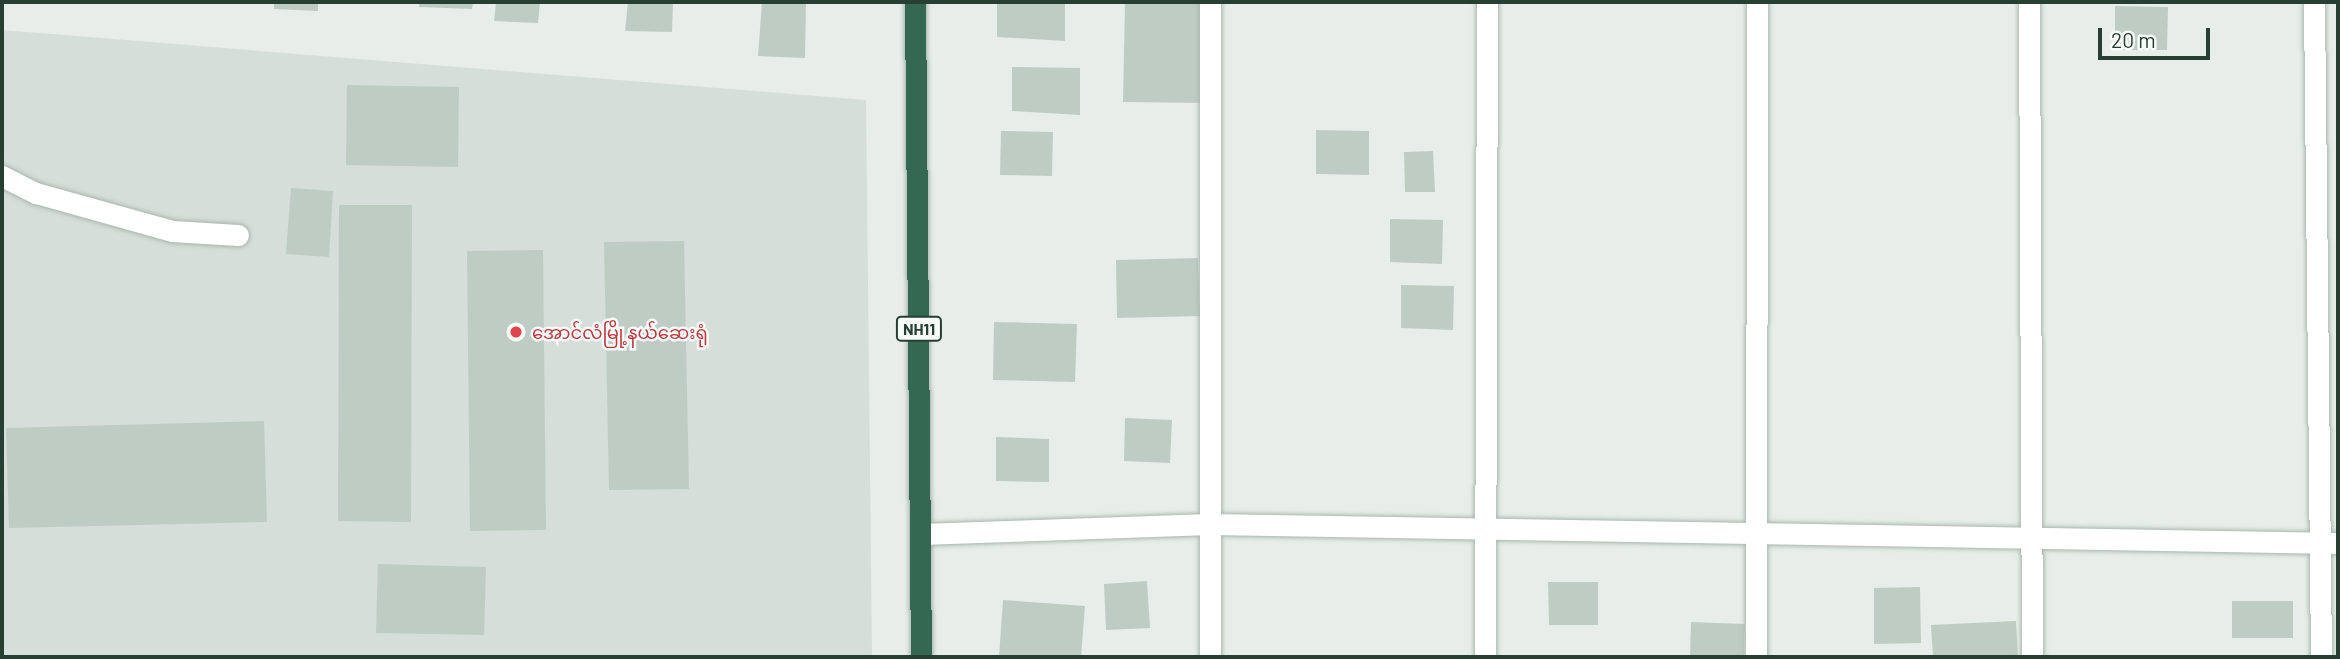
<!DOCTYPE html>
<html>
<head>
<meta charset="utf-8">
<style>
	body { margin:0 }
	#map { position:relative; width:2340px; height:659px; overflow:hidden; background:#e7eee9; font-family:Barlow,"Noto Sans Myanmar",sans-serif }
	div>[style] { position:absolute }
	.built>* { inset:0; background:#d5ded8 }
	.building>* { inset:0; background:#bfccc4 }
	.roads { filter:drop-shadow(0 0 2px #aab6af) drop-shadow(0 0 2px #aab6af) }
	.minor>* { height:21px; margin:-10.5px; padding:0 10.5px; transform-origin:10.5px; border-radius:10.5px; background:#fff }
	.highway>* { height:21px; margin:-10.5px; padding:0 10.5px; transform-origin:10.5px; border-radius:10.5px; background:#356852 }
	.dots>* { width:19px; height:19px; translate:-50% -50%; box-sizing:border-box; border:4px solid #f7fbf8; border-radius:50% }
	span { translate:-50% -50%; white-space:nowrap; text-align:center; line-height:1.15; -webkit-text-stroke:5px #f7fbf8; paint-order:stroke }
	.shield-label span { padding:2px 5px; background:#f7fbf8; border:2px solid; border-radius:5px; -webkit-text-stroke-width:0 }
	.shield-label { font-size:16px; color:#273f33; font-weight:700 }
	.health-label { font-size:18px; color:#be3a42 }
	.left { translate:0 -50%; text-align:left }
	.frame { position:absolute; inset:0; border:4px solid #273f33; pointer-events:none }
	.scale { position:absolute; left:2098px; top:28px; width:112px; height:32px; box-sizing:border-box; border:4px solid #273f33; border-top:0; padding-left:9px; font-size:21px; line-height:24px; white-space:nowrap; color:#273f33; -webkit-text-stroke:5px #f7fbf8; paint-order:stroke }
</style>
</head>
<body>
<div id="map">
	<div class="built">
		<div style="clip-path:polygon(2px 30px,866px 100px,872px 657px,2px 657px)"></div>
	</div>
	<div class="building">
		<div style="clip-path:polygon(274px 2px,318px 2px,318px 11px,274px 9px)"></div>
		<div style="clip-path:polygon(419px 2px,473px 2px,472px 9px,419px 7px)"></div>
		<div style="clip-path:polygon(496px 2px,540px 2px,538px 23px,494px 21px)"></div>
		<div style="clip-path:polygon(628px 2px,673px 2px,672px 32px,625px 31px)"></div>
		<div style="clip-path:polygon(762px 2px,806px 2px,805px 58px,758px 56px)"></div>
		<div style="clip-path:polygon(997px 2px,1065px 2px,1065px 41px,997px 37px)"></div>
		<div style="clip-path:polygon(1125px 2px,1206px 2px,1204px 103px,1123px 102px)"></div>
		<div style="clip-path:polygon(2115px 6px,2168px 7px,2167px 50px,2115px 50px)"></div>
		<div style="clip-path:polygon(1012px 67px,1080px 68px,1080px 115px,1012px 111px)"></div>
		<div style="clip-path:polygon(347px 85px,459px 87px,458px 167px,346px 165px)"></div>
		<div style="clip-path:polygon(1316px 130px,1369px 131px,1369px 175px,1316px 174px)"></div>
		<div style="clip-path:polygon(1001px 131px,1053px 132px,1052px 176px,1000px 175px)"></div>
		<div style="clip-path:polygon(1433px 151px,1435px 192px,1405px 192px,1404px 152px)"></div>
		<div style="clip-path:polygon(291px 188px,333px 191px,329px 257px,286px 254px)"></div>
		<div style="clip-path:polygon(339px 205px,412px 205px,411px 522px,338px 521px)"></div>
		<div style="clip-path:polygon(1390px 219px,1443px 220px,1442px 264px,1390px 262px)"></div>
		<div style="clip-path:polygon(684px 241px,689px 489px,609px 490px,604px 242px)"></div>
		<div style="clip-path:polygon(543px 250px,546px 530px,470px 531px,467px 251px)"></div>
		<div style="clip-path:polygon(1198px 258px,1200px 316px,1117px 318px,1116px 260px)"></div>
		<div style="clip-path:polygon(1401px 285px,1454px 286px,1453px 330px,1401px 328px)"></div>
		<div style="clip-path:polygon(994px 322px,1077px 324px,1075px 382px,993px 380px)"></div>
		<div style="clip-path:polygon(1125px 418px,1172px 420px,1170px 463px,1124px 461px)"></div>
		<div style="clip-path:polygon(264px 421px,267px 522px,9px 528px,6px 428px)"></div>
		<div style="clip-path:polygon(996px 437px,1049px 439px,1049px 482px,996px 481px)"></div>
		<div style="clip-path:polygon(378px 564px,486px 567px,484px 635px,376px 633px)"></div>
		<div style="clip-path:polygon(1147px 581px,1150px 628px,1106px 630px,1104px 584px)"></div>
		<div style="clip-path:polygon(1548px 582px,1598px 582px,1598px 625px,1549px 625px)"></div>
		<div style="clip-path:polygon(1920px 587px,1921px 643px,1874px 644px,1874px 588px)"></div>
		<div style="clip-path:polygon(1003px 600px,1085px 606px,1081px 657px,999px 657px)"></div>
		<div style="clip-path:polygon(2232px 601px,2293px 601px,2293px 638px,2232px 638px)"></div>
		<div style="clip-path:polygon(2016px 621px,2018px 657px,1933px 657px,1931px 625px)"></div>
		<div style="clip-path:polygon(1691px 622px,1745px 624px,1744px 657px,1690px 657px)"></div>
	</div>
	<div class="roads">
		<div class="minor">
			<div style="left:1210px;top:2px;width:655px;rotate:90deg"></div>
			<div style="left:2029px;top:2px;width:655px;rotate:89.74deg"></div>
			<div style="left:2314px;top:2px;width:655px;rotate:89.39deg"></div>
			<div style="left:2px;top:176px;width:38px;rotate:27deg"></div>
			<div style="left:36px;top:193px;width:141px;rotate:15.6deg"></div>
			<div style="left:172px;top:231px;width:66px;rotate:3.5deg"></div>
			<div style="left:921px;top:534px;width:289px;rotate:-2deg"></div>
			<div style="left:1210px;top:524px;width:1128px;rotate:0.96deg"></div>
			<div style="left:1485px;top:657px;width:655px;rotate:-89.83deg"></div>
			<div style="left:1756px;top:657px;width:655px;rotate:-89.91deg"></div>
		</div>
		<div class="highway">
			<div style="left:915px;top:2px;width:655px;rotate:89.48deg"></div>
		</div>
	</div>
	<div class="dots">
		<div style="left:516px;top:332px;background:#e0444e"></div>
	</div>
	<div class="shield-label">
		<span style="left:919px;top:329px">NH11</span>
	</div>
	<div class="health-label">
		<span class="left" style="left:532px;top:332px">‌အောင်လံမြို့နယ်ဆေးရုံ</span>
	</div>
	<div class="frame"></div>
	<div class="scale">20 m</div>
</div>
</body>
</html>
